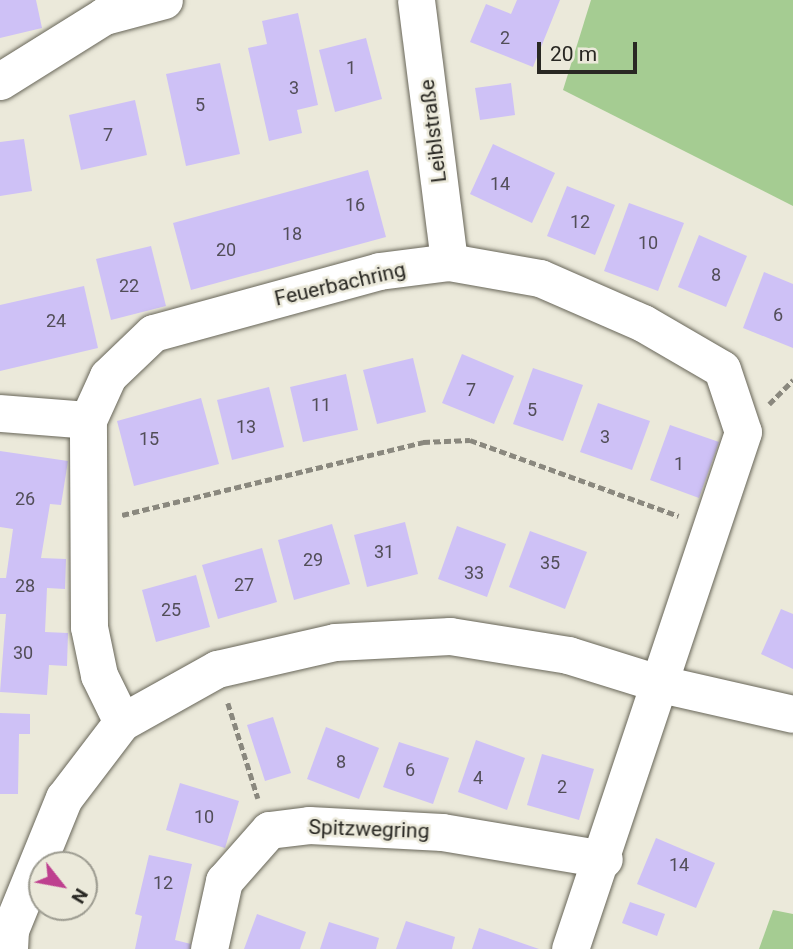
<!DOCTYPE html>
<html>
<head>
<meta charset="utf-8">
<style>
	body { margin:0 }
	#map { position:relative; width:793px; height:949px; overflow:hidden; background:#ebe9da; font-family:Roboto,sans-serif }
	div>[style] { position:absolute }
	.green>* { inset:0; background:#a5cc92 }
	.building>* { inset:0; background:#cec1f6 }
	.path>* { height:4.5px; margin-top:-2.25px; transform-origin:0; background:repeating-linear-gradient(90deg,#8a887e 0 7px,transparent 0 10.5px) }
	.roads { filter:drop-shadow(0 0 2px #686659) drop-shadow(0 0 2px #686659) }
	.street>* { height:37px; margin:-18.5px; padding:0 18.5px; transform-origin:18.5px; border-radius:18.5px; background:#fff }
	span { translate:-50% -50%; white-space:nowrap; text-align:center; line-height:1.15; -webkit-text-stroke:5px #ebe9da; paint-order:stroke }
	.number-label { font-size:18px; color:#524e58 }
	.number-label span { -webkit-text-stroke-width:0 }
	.street-label { font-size:21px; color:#292823 }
	.north { position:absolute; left:28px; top:851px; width:70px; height:70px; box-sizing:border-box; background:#ebe9da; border:2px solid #9d9c91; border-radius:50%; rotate:121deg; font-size:19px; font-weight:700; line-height:28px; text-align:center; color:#292823 }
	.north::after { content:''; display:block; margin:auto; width:24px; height:32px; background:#be408f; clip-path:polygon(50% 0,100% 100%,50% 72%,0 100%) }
	.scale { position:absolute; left:537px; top:42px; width:100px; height:32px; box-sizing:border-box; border:4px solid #292823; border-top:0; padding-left:9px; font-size:21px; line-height:24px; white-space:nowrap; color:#292823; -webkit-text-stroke:5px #ebe9da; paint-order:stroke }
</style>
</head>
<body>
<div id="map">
	<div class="green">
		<div style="clip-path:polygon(591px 0,793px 0,793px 206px,563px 90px)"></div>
		<div style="clip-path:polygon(773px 910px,793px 914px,793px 949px,759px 949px)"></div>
	</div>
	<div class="building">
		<div style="clip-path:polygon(0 0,36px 0,42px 28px,0 38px)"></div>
		<div style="clip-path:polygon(517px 0,560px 0,533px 67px,470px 42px,486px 4px,511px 14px)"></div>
		<div style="clip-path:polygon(298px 13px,318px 105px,297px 110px,302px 133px,269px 141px,248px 48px,267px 44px,262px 21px)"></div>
		<div style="clip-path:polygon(366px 38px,382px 99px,335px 112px,319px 50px)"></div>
		<div style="clip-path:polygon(220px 63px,240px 154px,186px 166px,166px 74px)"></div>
		<div style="clip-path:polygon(511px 83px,515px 115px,480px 120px,475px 88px)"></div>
		<div style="clip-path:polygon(135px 100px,147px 155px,81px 170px,69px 115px)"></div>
		<div style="clip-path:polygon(24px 139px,32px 191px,0 196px,0 142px)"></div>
		<div style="clip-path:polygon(493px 144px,555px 173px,532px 223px,470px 194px)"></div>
		<div style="clip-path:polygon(368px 170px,386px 237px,191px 290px,173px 223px)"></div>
		<div style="clip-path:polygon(567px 186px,615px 205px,595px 255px,547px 236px)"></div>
		<div style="clip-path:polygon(629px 203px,684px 223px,658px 291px,604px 271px)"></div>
		<div style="clip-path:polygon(699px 235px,747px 256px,726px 307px,678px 287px)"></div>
		<div style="clip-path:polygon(151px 246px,166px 306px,111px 320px,96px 259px)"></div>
		<div style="clip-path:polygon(764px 272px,793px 284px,793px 348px,743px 328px)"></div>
		<div style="clip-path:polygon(84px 286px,98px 348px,0 371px,0 305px)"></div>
		<div style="clip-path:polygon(462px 354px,514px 376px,494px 424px,442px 403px)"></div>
		<div style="clip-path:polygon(413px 358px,426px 412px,377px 424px,363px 370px)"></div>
		<div style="clip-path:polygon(533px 368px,583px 385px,563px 441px,513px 424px)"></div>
		<div style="clip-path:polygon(346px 374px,358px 430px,303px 442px,290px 387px)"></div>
		<div style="clip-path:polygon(269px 387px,284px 447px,232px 460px,217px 400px)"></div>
		<div style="clip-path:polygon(201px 398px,219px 464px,134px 486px,117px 421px)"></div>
		<div style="clip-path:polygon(598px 403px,650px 421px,632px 470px,580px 452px)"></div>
		<div style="clip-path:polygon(670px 425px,719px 442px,699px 498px,650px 480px)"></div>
		<div style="clip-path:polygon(0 451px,68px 461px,61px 505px,50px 504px,41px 558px,66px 559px,65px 589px,47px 588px,45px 632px,68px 633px,67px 666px,49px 665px,47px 695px,0 692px,6px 614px,0 614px,0 578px,6px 578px,13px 529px,0 527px)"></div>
		<div style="clip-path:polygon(405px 522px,418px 574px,367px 587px,354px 535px)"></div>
		<div style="clip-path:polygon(332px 524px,350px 584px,294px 600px,278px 540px)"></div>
		<div style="clip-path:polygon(457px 526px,506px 544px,487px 597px,438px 579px)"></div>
		<div style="clip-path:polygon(530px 531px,587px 552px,565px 609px,509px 587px)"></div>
		<div style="clip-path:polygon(262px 548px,277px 602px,218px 619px,202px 565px)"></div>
		<div style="clip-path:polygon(196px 575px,210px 627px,156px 642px,142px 590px)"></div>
		<div style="clip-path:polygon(781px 609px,793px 614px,793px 669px,761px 654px)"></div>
		<div style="clip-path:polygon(0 713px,30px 714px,30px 734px,19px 734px,18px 794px,0 794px)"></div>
		<div style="clip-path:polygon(273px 717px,291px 773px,265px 781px,247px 725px)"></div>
		<div style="clip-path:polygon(326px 727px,379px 748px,359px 799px,307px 779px)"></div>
		<div style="clip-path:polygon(476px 740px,525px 758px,507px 810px,458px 792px)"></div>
		<div style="clip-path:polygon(399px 742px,449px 758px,433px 804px,383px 787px)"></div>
		<div style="clip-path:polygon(542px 754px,594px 769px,579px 820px,527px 805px)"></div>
		<div style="clip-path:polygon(180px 783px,239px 801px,225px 848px,166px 830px)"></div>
		<div style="clip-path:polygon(656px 838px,715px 863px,696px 908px,637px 884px)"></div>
		<div style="clip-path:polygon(149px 855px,192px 864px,175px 940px,191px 944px,190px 949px,135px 949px,142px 916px,135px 914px)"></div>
		<div style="clip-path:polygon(630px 902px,665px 914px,657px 936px,622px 923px)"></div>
		<div style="clip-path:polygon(257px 914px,306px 932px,300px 949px,244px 949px)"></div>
		<div style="clip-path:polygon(406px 921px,455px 937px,452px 949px,396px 949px)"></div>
		<div style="clip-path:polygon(329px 922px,379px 938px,376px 949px,320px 949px)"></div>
		<div style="clip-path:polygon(479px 928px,539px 949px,472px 949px)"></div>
	</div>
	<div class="path">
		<div style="left:769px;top:404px;width:34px;rotate:-45deg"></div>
		<div style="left:122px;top:515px;width:310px;rotate:-13.6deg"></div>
		<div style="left:423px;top:442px;width:47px;rotate:-2.4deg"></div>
		<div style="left:470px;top:440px;width:222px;rotate:20deg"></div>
		<div style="left:228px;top:703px;width:100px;rotate:72.5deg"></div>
	</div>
	<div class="roads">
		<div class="street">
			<div style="left:416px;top:0;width:264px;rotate:82.8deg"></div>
			<div style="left:0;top:81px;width:123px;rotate:-32deg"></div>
			<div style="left:104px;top:16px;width:62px;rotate:-14.9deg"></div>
			<div style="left:0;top:413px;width:88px;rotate:4.5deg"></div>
			<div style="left:122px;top:722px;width:52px;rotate:-116.1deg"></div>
			<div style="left:99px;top:675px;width:49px;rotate:-101.8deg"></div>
			<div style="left:89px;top:627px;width:207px;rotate:-90.3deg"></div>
			<div style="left:88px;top:420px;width:48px;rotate:-65.6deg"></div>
			<div style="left:108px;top:376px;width:62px;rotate:-43.7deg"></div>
			<div style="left:153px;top:333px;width:234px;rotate:-15.3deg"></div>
			<div style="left:379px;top:271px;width:71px;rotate:-7.3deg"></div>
			<div style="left:449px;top:262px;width:92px;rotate:10deg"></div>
			<div style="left:540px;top:278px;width:112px;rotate:23.6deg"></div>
			<div style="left:643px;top:323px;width:91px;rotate:30.2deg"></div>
			<div style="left:722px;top:369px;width:66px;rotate:71.6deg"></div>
			<div style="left:743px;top:432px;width:545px;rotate:108.5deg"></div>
			<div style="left:9px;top:949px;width:19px;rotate:-87deg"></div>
			<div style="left:10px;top:930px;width:143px;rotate:-67.8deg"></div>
			<div style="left:64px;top:798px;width:96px;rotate:-52.7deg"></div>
			<div style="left:122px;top:722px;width:109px;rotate:-29.2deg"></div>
			<div style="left:217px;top:669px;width:121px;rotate:-12.9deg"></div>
			<div style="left:335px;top:642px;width:115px;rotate:-3deg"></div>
			<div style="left:450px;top:636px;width:120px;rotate:9.1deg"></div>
			<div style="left:568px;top:655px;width:97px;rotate:17.3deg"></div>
			<div style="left:661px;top:684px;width:135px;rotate:12.8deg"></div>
			<div style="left:209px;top:949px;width:70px;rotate:-77.6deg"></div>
			<div style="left:224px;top:881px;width:68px;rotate:-48.6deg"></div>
			<div style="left:269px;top:830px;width:40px;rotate:-7.1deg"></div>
			<div style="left:309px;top:825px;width:133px;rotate:3deg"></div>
			<div style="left:442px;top:832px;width:164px;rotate:9.5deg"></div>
		</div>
	</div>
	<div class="number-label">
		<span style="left:505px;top:38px">2</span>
		<span style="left:351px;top:68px">1</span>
		<span style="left:294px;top:88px">3</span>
		<span style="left:200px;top:105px">5</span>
		<span style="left:108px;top:135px">7</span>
		<span style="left:500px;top:184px">14</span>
		<span style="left:355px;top:205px">16</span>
		<span style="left:580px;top:222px">12</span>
		<span style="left:292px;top:234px">18</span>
		<span style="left:648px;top:243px">10</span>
		<span style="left:226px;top:250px">20</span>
		<span style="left:716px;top:275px">8</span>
		<span style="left:129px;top:286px">22</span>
		<span style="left:778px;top:315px">6</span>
		<span style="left:56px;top:321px">24</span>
		<span style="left:471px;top:390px">7</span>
		<span style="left:321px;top:405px">11</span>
		<span style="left:532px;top:410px">5</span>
		<span style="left:246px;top:427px">13</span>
		<span style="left:605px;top:437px">3</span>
		<span style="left:149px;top:439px">15</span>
		<span style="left:679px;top:464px">1</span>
		<span style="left:25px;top:499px">26</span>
		<span style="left:384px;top:552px">31</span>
		<span style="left:313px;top:560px">29</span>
		<span style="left:550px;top:563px">35</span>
		<span style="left:474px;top:573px">33</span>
		<span style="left:244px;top:585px">27</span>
		<span style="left:25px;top:586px">28</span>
		<span style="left:171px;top:610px">25</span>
		<span style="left:23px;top:653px">30</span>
		<span style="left:341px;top:762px">8</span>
		<span style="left:410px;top:770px">6</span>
		<span style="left:478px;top:778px">4</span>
		<span style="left:562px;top:787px">2</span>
		<span style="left:204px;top:817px">10</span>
		<span style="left:679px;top:865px">14</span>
		<span style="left:163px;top:883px">12</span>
	</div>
	<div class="street-label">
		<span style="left:433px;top:131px;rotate:-97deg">Leiblstraße</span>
		<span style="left:340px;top:284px;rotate:-13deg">Feuerbachring</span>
		<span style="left:369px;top:829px;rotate:2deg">Spitzwegring</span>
	</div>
	<div class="north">N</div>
	<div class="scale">20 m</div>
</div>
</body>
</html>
